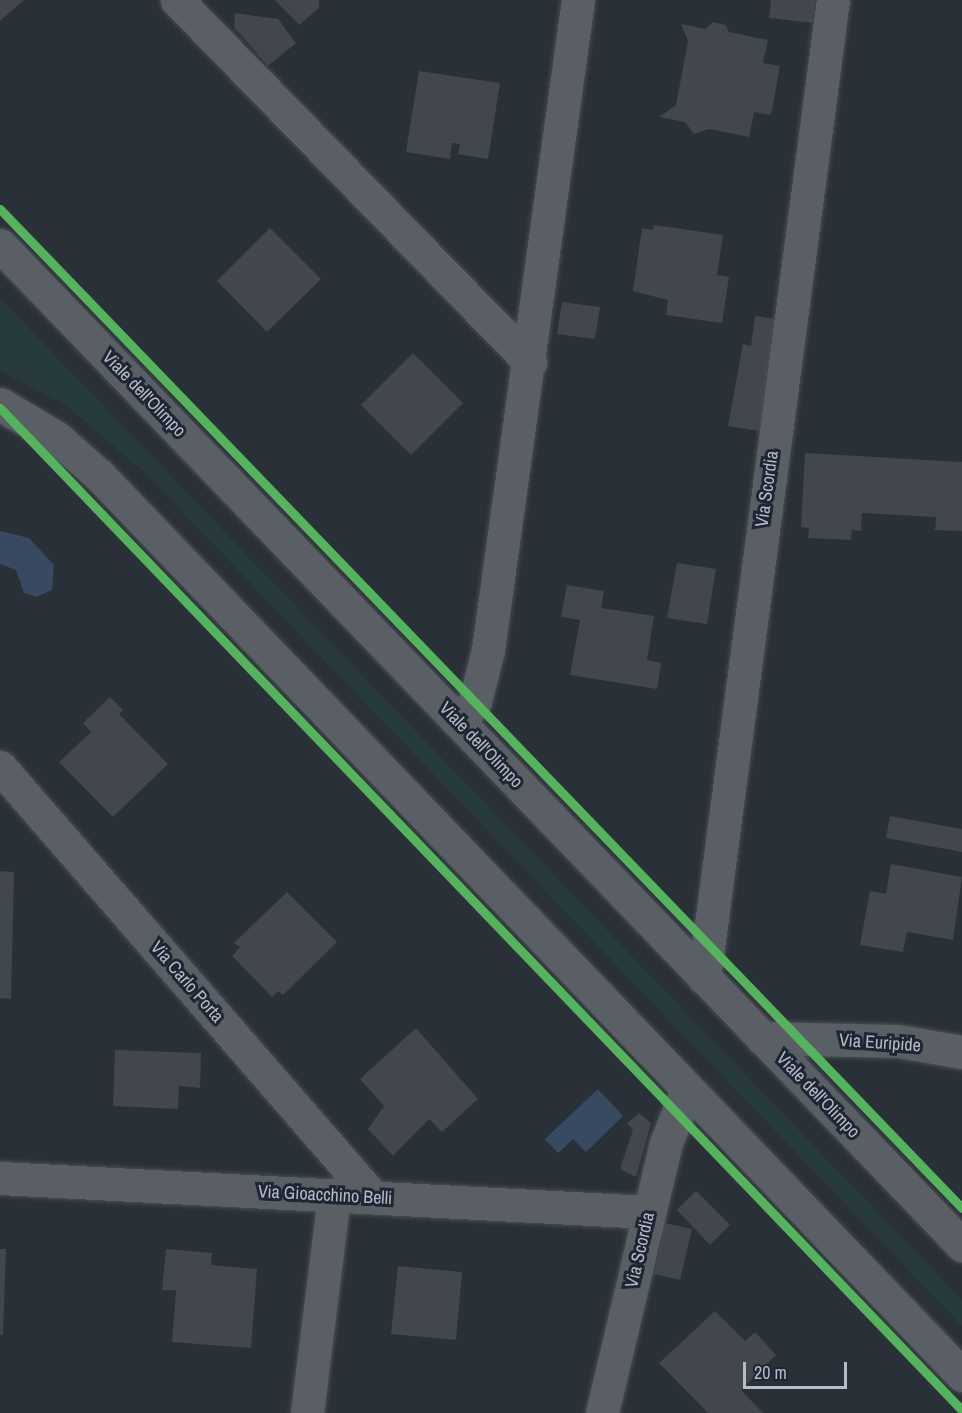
<!DOCTYPE html>
<html>
<head>
<meta charset="utf-8">
<style>
	body { margin:0 }
	#map { position:relative; width:962px; height:1413px; overflow:hidden; background:#2a3037; font-family:"Archivo Narrow",sans-serif }
	div>[style] { position:absolute }
	.green>* { inset:0; background:#273a3d }
	.water>* { inset:0; background:#384a62 }
	.building>* { inset:0; background:#42474e }
	.roads { filter:drop-shadow(0 0 2px #484c52) drop-shadow(0 0 2px #484c52) }
	.minor>* { height:33px; margin:-16.5px; padding:0 16.5px; transform-origin:16.5px; border-radius:16.5px; background:#5a5e65 }
	.tertiary>* { height:33px; margin:-16.5px; padding:0 16.5px; transform-origin:16.5px; border-radius:16.5px; background:#5a5e65 }
	.cycleway>* { height:9px; margin:-4.5px; padding:0 4.5px; transform-origin:4.5px; border-radius:4.5px; background:#56b35d }
	span { translate:-50% -50%; white-space:nowrap; text-align:center; line-height:1.15; -webkit-text-stroke:6px #1d2632; paint-order:stroke }
	.street-label { font-size:18px; color:#b4bcc9 }
	.scale { position:absolute; left:743px; top:1362px; width:104px; height:27px; box-sizing:border-box; border:3px solid #b4bcc9; border-top:0; padding-left:8px; font-size:18px; line-height:21px; white-space:nowrap; color:#b4bcc9; -webkit-text-stroke:4px #1d2632; paint-order:stroke }
</style>
</head>
<body>
<div id="map">
	<div class="green">
		<div style="clip-path:polygon(0 298px,962px 1300px,962px 1326px,146px 474px,66px 405px,0 371px)"></div>
	</div>
	<div class="water">
		<div style="clip-path:polygon(0 531px,29px 538px,54px 565px,52px 590px,36px 597px,24px 593px,16px 570px,0 564px)"></div>
		<div style="clip-path:polygon(598px 1089px,623px 1116px,586px 1152px,573px 1139px,558px 1153px,545px 1139px)"></div>
	</div>
	<div class="building">
		<div style="clip-path:polygon(0 0,24px 0,0 21px)"></div>
		<div style="clip-path:polygon(275px 0,319px 0,319px 8px,299px 25px)"></div>
		<div style="clip-path:polygon(771px 0,815px 0,813px 23px,769px 18px)"></div>
		<div style="clip-path:polygon(235px 13px,278px 19px,296px 43px,268px 66px,234px 27px)"></div>
		<div style="clip-path:polygon(713px 22px,726px 25px,729px 32px,768px 40px,763px 63px,780px 66px,771px 115px,754px 112px,749px 137px,709px 129px,694px 134px,685px 122px,659px 117px,676px 105px,688px 41px,681px 24px,705px 29px)"></div>
		<div style="clip-path:polygon(419px 71px,500px 83px,488px 159px,458px 154px,460px 144px,452px 143px,450px 159px,406px 152px)"></div>
		<div style="clip-path:polygon(654px 225px,723px 235px,717px 275px,729px 277px,722px 323px,666px 315px,668px 300px,633px 291px,642px 228px,653px 230px)"></div>
		<div style="clip-path:polygon(270px 228px,321px 279px,267px 332px,217px 281px)"></div>
		<div style="clip-path:polygon(562px 302px,600px 307px,595px 339px,557px 334px)"></div>
		<div style="clip-path:polygon(755px 316px,776px 319px,760px 431px,728px 426px,743px 344px,751px 346px)"></div>
		<div style="clip-path:polygon(413px 353px,463px 403px,411px 455px,361px 405px)"></div>
		<div style="clip-path:polygon(805px 453px,962px 462px,962px 531px,935px 530px,936px 517px,862px 513px,861px 531px,852px 530px,851px 540px,808px 538px,809px 528px,801px 527px)"></div>
		<div style="clip-path:polygon(677px 563px,716px 569px,707px 624px,667px 618px)"></div>
		<div style="clip-path:polygon(567px 585px,604px 591px,601px 608px,654px 616px,647px 660px,661px 663px,657px 689px,570px 675px,580px 620px,561px 617px)"></div>
		<div style="clip-path:polygon(110px 697px,123px 710px,119px 714px,168px 764px,113px 817px,59px 762px,91px 732px,83px 723px)"></div>
		<div style="clip-path:polygon(890px 816px,962px 829px,962px 852px,886px 838px)"></div>
		<div style="clip-path:polygon(891px 864px,962px 877px,953px 940px,907px 932px,903px 952px,860px 945px,870px 891px,886px 894px)"></div>
		<div style="clip-path:polygon(0 871px,14px 872px,11px 999px,0 998px)"></div>
		<div style="clip-path:polygon(287px 892px,337px 942px,283px 995px,278px 991px,272px 997px,232px 956px,240px 947px,234px 943px)"></div>
		<div style="clip-path:polygon(416px 1028px,478px 1099px,442px 1132px,429px 1119px,393px 1156px,368px 1129px,384px 1106px,360px 1079px)"></div>
		<div style="clip-path:polygon(115px 1050px,201px 1053px,200px 1088px,179px 1086px,178px 1109px,113px 1106px)"></div>
		<div style="clip-path:polygon(639px 1113px,651px 1123px,636px 1177px,620px 1169px,633px 1130px,627px 1123px)"></div>
		<div style="clip-path:polygon(696px 1191px,730px 1225px,710px 1245px,677px 1210px)"></div>
		<div style="clip-path:polygon(665px 1223px,692px 1229px,680px 1280px,654px 1274px)"></div>
		<div style="clip-path:polygon(0 1249px,6px 1249px,3px 1335px,0 1335px)"></div>
		<div style="clip-path:polygon(166px 1249px,212px 1253px,211px 1265px,257px 1269px,251px 1348px,172px 1342px,176px 1290px,162px 1290px)"></div>
		<div style="clip-path:polygon(398px 1266px,462px 1272px,456px 1340px,391px 1334px)"></div>
		<div style="clip-path:polygon(715px 1311px,745px 1341px,755px 1332px,776px 1355px,741px 1390px,763px 1413px,708px 1413px,659px 1363px)"></div>
	</div>
	<div class="roads">
		<div class="minor">
			<div style="left:177px;top:0;width:506px;rotate:45.72deg"></div>
			<div style="left:460px;top:722px;width:26px;rotate:-54deg"></div>
			<div style="left:475px;top:701px;width:53px;rotate:-75.7deg"></div>
			<div style="left:488px;top:650px;width:656px;rotate:-82.12deg"></div>
			<div style="left:0;top:767px;width:569px;rotate:49.06deg"></div>
			<div style="left:704px;top:978px;width:986px;rotate:-82.49deg"></div>
			<div style="left:762px;top:1038px;width:136px;rotate:1.3deg"></div>
			<div style="left:898px;top:1041px;width:65px;rotate:9.8deg"></div>
			<div style="left:0;top:1178px;width:650px;rotate:3deg"></div>
			<div style="left:307px;top:1413px;width:220px;rotate:-82.9deg"></div>
			<div style="left:602px;top:1413px;width:277px;rotate:-76.7deg"></div>
			<div style="left:666px;top:1143px;width:57px;rotate:-68.4deg"></div>
		</div>
		<div class="tertiary">
			<div style="left:0;top:245px;width:1388px;rotate:46.11deg"></div>
			<div style="left:0;top:404px;width:66px;rotate:30.8deg"></div>
			<div style="left:57px;top:438px;width:56px;rotate:41.4deg"></div>
			<div style="left:99px;top:475px;width:1247px;rotate:46.2deg"></div>
		</div>
	</div>
	<div class="cycleway">
		<div style="left:0;top:209px;width:1387px;rotate:46.08deg"></div>
		<div style="left:0;top:408px;width:1389px;rotate:46.17deg"></div>
	</div>
	<div class="street-label">
		<span style="left:144px;top:394px;rotate:46deg">Viale dell'Olimpo</span>
		<span style="left:767px;top:489px;rotate:-82deg">Via Scordia</span>
		<span style="left:481px;top:745px;rotate:46deg">Viale dell'Olimpo</span>
		<span style="left:187px;top:982px;rotate:49deg">Via Carlo Porta</span>
		<span style="left:880px;top:1043px;rotate:4deg">Via Euripide</span>
		<span style="left:818px;top:1095px;rotate:46deg">Viale dell'Olimpo</span>
		<span style="left:325px;top:1195px;rotate:3deg">Via Gioacchino Belli</span>
		<span style="left:640px;top:1250px;rotate:-77deg">Via Scordia</span>
	</div>
	<div class="scale">20 m</div>
</div>
</body>
</html>
